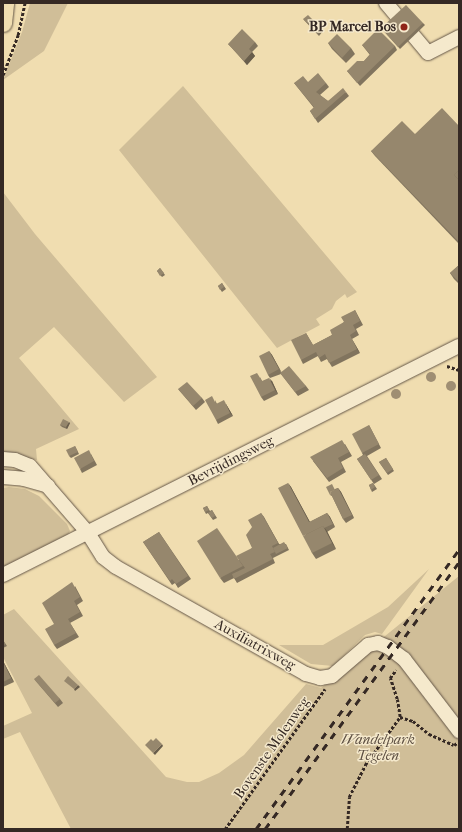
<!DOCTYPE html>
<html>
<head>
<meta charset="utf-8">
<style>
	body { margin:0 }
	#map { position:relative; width:462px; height:832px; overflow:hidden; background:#f0ddb0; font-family:"IM FELL French Canon",serif }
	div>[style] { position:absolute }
	.green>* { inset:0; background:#d0be98 }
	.path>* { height:2.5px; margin-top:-1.25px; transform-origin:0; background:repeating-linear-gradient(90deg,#352924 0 3px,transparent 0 5px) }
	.roads { filter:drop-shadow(0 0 1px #645647) drop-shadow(0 0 1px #645647) }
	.minor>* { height:14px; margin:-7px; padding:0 7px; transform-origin:7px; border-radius:7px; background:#f5e9cc }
	.major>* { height:17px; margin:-8.5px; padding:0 8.5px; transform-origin:8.5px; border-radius:8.5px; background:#f0ddb0 }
	.rail>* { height:3px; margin-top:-1.5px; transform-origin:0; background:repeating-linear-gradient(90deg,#352924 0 7px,transparent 0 14px) }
	.trees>* { width:10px; height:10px; margin:-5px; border-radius:50%; background:#9f8e73 }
	.wall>* { inset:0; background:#81745e }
	.shaded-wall>* { inset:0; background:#695e4c }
	.building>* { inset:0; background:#96876d }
	.dots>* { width:11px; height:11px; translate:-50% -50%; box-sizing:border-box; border:2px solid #f5e9cc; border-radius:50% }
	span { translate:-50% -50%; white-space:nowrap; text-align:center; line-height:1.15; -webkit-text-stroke:3px #f5e9cc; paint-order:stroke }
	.poi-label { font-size:14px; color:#352924; font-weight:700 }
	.right { translate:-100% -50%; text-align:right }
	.street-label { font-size:14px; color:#352924 }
	.park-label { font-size:14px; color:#5c4e41; font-style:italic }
	.frame { position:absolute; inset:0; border:4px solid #352924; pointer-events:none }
</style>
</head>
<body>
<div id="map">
	<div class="green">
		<div style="clip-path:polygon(30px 3px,68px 3px,44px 51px,3px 80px,22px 32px)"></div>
		<div style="clip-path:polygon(183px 86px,357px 292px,347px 298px,345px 294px,336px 301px,332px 309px,316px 319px,320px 325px,277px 348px,119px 150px)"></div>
		<div style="clip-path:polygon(3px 192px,35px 234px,157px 377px,124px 402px,54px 327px,19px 358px,79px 429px,36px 449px,37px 460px,3px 453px)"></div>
		<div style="clip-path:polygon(9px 487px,25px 489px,39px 496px,67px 524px,70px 531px,66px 538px,3px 571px,3px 488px)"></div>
		<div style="clip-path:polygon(429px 569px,382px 634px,375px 632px,365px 635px,333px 666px,311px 664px,279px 645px,323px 645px,388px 607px)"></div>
		<div style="clip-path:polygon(459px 576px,459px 829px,71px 829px,20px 732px,3px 739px,3px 726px,32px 713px,3px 657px,3px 615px,14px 609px,166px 777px,187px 782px,199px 782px,219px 773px,244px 755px,306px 684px,321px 688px)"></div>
	</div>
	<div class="path">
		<div style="left:3px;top:75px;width:43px;rotate:-69.4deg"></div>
		<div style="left:18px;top:35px;width:33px;rotate:-78deg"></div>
		<div style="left:447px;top:366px;width:13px;rotate:18deg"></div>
		<div style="left:400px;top:717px;width:14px;rotate:17deg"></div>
		<div style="left:413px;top:721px;width:21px;rotate:39deg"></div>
		<div style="left:429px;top:734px;width:27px;rotate:24deg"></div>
		<div style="left:454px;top:745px;width:4px;rotate:-34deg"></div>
		<div style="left:225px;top:829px;width:172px;rotate:-54.5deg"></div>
		<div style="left:347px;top:829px;width:32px;rotate:-86deg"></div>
		<div style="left:349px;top:797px;width:36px;rotate:-63deg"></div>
		<div style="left:365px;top:765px;width:59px;rotate:-53.9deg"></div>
		<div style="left:400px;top:717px;width:18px;rotate:-99deg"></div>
		<div style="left:397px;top:699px;width:22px;rotate:-108deg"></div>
		<div style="left:390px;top:678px;width:10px;rotate:-53deg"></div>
	</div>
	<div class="roads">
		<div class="minor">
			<div style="left:386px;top:3px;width:65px;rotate:50deg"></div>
			<div style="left:428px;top:53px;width:35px;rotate:-27deg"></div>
			<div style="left:3px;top:459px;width:12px;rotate:5deg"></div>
			<div style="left:15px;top:460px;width:16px;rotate:22deg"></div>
			<div style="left:30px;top:466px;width:89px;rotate:49.1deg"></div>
			<div style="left:88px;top:533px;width:28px;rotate:58deg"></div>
			<div style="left:103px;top:557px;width:16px;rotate:38deg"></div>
			<div style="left:116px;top:567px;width:218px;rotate:29.4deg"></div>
			<div style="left:306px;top:674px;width:15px;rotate:16deg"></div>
			<div style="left:320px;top:678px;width:12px;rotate:-9deg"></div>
			<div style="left:332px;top:676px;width:48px;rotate:-40.7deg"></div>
			<div style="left:368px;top:645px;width:10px;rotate:-11deg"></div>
			<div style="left:378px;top:643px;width:11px;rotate:22deg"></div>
			<div style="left:388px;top:647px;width:20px;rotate:37deg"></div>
			<div style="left:404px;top:659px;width:91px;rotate:52.6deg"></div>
			<div style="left:3px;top:477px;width:21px;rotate:5deg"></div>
			<div style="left:24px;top:479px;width:25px;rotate:16deg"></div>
			<div style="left:3px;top:575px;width:510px;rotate:-26.67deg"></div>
		</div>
		<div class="major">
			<div style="left:3px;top:23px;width:20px;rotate:-84deg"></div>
		</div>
	</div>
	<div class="rail">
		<div style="left:256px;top:829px;width:345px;rotate:-54deg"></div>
		<div style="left:265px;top:829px;width:330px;rotate:-54deg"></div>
	</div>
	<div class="trees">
		<div style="left:431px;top:377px"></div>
		<div style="left:451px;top:386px"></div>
		<div style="left:396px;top:394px"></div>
	</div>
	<div class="wall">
		<div style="clip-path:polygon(303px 19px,322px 29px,323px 31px,319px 36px)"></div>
		<div style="clip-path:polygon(423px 23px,425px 25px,400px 49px,381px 28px)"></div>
		<div style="clip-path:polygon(255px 42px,258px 46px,252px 52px,255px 56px,247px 65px,231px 47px,228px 44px)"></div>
		<div style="clip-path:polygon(328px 43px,351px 48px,355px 54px,346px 63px,332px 49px)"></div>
		<div style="clip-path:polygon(362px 45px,395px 46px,397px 50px,360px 86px,347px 71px,364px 61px,370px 55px)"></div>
		<div style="clip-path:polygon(308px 82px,326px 83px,329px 87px,320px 95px,328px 101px,346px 92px,349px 96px,318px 123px,310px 111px,314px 108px,294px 83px)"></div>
		<div style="clip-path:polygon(459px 126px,459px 244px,375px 156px,371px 151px,415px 134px)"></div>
		<div style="clip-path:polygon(459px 265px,459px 284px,454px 279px,450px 273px)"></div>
		<div style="clip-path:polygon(160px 268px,165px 275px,162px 277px,157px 271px)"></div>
		<div style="clip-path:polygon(222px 283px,226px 289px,222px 292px,218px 286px)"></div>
		<div style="clip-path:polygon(355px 310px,363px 325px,356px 329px,359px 335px,352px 339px,360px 353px,332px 367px,327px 359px,321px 362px,318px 356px,303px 364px,301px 360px,306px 333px,313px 345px,332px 335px)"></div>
		<div style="clip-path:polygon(269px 351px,272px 355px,281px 372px,306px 386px,309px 390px,298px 396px,281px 374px,270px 378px,268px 375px)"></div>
		<div style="clip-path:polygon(260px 377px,262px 381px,272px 381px,278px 394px,264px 401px,261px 397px)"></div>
		<div style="clip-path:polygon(178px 389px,202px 398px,205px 402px,196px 410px)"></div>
		<div style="clip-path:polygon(215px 400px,217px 404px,226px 404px,233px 416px,218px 424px,216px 420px)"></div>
		<div style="clip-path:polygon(70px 423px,67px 429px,62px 427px,60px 425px)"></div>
		<div style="clip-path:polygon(369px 425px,381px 448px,367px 456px,382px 479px,374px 484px,357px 459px,363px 455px,362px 453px)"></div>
		<div style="clip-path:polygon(345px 444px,352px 456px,341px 462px,346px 472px,329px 482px,313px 461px)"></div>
		<div style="clip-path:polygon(75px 446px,79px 454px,71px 458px,69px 456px)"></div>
		<div style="clip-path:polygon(91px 454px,97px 465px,82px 473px,80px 469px)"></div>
		<div style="clip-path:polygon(386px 458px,394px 471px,388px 475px,379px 462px)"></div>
		<div style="clip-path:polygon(288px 483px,291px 487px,310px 522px,327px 513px,330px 517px,335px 527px,327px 532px,336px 549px,316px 559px,312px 553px)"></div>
		<div style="clip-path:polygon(373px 483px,377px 489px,372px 492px,369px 485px)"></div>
		<div style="clip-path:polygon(338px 488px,341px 492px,354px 518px,346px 523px,343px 519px,332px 496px,330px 495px,335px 489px)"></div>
		<div style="clip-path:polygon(207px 506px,210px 511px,212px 510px,217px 518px,213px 520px,208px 513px,206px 514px,203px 508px)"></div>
		<div style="clip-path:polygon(261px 513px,279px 544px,286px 544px,289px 550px,273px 558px,275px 563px,237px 583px,234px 578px,224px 583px,220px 578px,252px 548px,252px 527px)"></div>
		<div style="clip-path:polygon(159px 532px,191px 579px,178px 588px,175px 583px,172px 585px,143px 542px)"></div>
		<div style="clip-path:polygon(75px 586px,83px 601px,77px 605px,83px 616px,70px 623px,79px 637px,57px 649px,54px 645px,54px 624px)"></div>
		<div style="clip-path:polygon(3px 640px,7px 646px,3px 648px)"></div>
		<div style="clip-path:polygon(3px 661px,14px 682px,3px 687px)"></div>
		<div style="clip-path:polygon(34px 679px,60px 699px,63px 703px,58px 707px)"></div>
	</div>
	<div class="shaded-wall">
		<div style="clip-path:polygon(252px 52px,255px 56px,247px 65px,244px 61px)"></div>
		<div style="clip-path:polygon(350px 335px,352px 339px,360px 353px,357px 349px)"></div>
		<div style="clip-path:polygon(269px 351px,272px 355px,282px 373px,279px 369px)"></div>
		<div style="clip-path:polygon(269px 378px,272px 381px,278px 394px,275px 390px)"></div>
		<div style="clip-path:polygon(224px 400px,226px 404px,233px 416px,230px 413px)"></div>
		<div style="clip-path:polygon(69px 422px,70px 423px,67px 429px,66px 427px)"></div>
		<div style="clip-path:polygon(288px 483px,291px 487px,312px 526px,309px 522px)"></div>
		<div style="clip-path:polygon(338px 488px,341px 492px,354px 518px,352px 515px)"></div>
		<div style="clip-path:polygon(261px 513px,264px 517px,280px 546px,278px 543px)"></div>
		<div style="clip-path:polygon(327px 513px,330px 517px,335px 527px,333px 524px)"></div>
		<div style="clip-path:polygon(323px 526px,327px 531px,336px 549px,332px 543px)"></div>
		<div style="clip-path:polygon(3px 661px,14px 682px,11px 678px,3px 662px)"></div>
		<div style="clip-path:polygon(78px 685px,80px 687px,75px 691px,74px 689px)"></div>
		<div style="clip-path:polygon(162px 744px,163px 746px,155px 755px,153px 753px)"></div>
	</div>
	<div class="building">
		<div style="clip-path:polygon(406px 5px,423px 23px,398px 47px,381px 28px)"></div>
		<div style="clip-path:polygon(308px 15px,322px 29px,318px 34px,303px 19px)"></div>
		<div style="clip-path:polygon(242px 29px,255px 42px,249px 49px,252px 52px,244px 61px,228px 44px)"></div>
		<div style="clip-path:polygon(378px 29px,395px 46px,357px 83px,347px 71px,357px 61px,364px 61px,370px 54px,362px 45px)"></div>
		<div style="clip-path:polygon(337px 34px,351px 48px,342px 58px,328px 43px)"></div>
		<div style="clip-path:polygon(318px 73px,326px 83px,316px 92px,328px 101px,343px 88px,346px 92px,315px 119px,310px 111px,314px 107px,294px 83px,303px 76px,308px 82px)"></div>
		<div style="clip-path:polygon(442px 108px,459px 126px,459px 170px,454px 175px,459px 180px,459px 242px,371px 151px,402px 121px,415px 134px)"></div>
		<div style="clip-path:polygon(459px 170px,459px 180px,454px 175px)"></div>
		<div style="clip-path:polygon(459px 265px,459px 282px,450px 273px)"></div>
		<div style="clip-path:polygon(160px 268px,164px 273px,160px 276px,157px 271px)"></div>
		<div style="clip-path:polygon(222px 283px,224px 287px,220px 290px,218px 286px)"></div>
		<div style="clip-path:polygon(355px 310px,360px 321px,353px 325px,356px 331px,350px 335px,357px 349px,329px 363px,325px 354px,319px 358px,316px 352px,301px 360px,291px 340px,306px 333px,313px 345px,332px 335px,330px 330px,344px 322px,341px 317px)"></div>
		<div style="clip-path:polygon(269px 351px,279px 369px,268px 375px,259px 356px)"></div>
		<div style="clip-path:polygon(289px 366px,306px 386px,295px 392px,280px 373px)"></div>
		<div style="clip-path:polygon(257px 373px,262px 381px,269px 378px,275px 390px,261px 397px,250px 376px)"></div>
		<div style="clip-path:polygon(187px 382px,202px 398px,193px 406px,178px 389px)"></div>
		<div style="clip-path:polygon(212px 396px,216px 404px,224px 400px,230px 413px,216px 420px,205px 400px)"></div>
		<div style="clip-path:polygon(63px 419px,69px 422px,66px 427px,60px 425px)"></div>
		<div style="clip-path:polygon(369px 425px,379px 444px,362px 453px,352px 434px)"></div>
		<div style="clip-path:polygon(342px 440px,349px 452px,338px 458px,343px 468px,327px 478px,310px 457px)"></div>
		<div style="clip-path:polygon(75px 446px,78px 452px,69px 456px,66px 450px)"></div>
		<div style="clip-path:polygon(89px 450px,94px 461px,80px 469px,74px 458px)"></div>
		<div style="clip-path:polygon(365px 454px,379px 475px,371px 480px,357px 459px)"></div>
		<div style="clip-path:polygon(386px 458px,393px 469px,387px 473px,379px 462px)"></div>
		<div style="clip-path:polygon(288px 483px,309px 522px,327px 513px,333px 524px,324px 528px,323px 526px,303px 536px,278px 488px)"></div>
		<div style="clip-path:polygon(373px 483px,375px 487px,371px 490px,369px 485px)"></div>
		<div style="clip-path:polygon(332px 484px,335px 490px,330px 492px,331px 494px,330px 495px,326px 487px)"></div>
		<div style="clip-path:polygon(338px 488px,352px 515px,343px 519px,330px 492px)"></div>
		<div style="clip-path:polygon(207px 506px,209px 510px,205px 512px,203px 508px)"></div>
		<div style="clip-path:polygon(212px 510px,215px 516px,212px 518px,208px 513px)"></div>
		<div style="clip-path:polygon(261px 513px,278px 543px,272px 546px,275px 552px,270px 554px,273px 559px,234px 579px,232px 574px,245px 568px,236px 556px,252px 548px,246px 535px,252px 527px,248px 520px)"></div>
		<div style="clip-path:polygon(323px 526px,332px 543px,312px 553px,303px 536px)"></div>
		<div style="clip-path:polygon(217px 528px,243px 566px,220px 578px,197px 541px)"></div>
		<div style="clip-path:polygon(159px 532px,188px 576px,176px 584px,172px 579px,170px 581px,143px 542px)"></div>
		<div style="clip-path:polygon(284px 542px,288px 548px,276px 554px,273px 548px)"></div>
		<div style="clip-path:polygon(72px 582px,80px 597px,74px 601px,80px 612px,68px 619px,76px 633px,54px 645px,45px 629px,54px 624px,42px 603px)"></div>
		<div style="clip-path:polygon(3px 640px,5px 644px,3px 646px)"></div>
		<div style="clip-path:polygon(3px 662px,11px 678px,3px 682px)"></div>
		<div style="clip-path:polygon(39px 675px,60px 699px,55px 703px,34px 679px)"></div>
		<div style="clip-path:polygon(68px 676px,78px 685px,74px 689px,64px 681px)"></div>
		<div style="clip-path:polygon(156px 738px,162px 744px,153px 753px,145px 745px,151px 739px,153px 741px)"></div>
	</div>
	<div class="dots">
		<div style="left:404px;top:27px;background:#8f2418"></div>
	</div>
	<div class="poi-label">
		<span class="right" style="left:396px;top:27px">BP Marcel Bos</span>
	</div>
	<div class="street-label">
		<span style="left:231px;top:461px;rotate:-27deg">Bevrijdingsweg</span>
		<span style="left:255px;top:645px;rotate:29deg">Auxiliatrixweg</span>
		<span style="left:272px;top:748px;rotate:-55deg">Bovenste Molenweg</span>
	</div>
	<div class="park-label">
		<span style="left:378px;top:748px">Wandelpark<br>Tegelen</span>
	</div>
	<div class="frame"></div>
</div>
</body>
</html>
